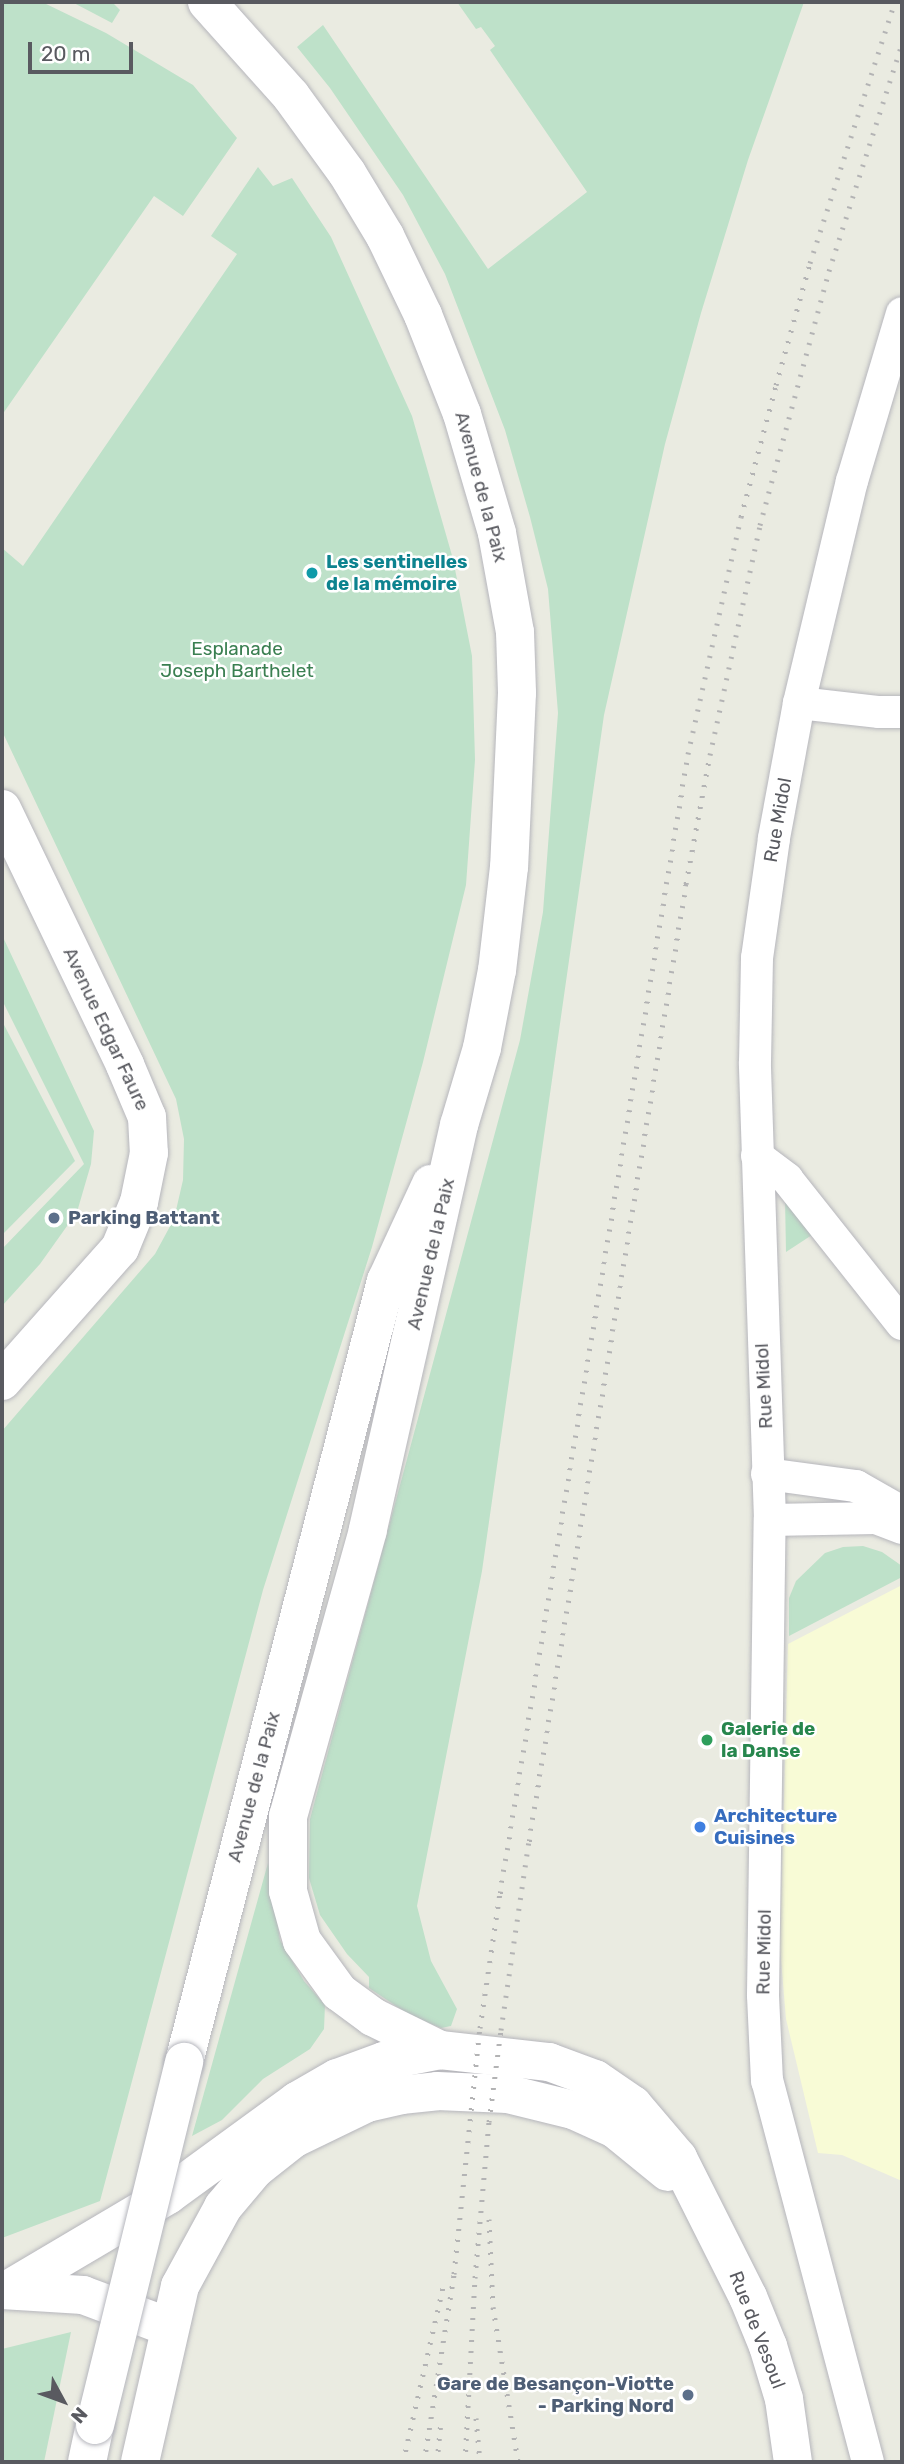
<!DOCTYPE html>
<html>
<head>
<meta charset="utf-8">
<style>
	body { margin:0 }
	#map { position:relative; width:904px; height:2464px; overflow:hidden; background:#eaebe1; font-family:Rubik,sans-serif }
	div>[style] { position:absolute }
	.commercial>* { inset:0; background:#f8fbd6 }
	.green>* { inset:0; background:#bee1c9 }
	.roads { filter:drop-shadow(0 0 2px #b6b6bc) drop-shadow(0 0 2px #b6b6bc) }
	.minor>* { height:32px; margin:-16px; padding:0 16px; transform-origin:16px; border-radius:16px; background:#fff }
	.secondary>* { height:38px; margin:-19px; padding:0 19px; transform-origin:19px; border-radius:19px; background:#fff }
	.rail>* { height:5px; margin-top:-2.5px; transform-origin:0; background:repeating-linear-gradient(90deg,#b3b3b4 0 2px,transparent 0 11px) }
	.bridges { filter:drop-shadow(0 0 2px #b6b7be) drop-shadow(0 0 2px #b6b7be) }
	.secondary-bridge>* { height:38px; margin:-19px; padding:0 19px; transform-origin:19px; border-radius:19px; background:#fff }
	.dots>* { width:19px; height:19px; translate:-50% -50%; box-sizing:border-box; border:4px solid #fff; border-radius:50% }
	span { translate:-50% -50%; white-space:nowrap; text-align:center; line-height:1.15; -webkit-text-stroke:5px #fff; paint-order:stroke }
	.street-label { font-size:19px; color:#595a60 }
	.culture-label { font-size:19px; color:#0d838f; font-weight:700 }
	.left { translate:0 -50%; text-align:left }
	.park-label { font-size:19px; color:#3a7f51 }
	.service-label { font-size:19px; color:#4e5e75; font-weight:700 }
	.right { translate:-100% -50%; text-align:right }
	.leisure-label { font-size:19px; color:#27864d; font-weight:700 }
	.shop-label { font-size:19px; color:#366cbe; font-weight:700 }
	.frame { position:absolute; inset:0; border:4px solid #595a60; pointer-events:none }
	.north { position:absolute; left:28px; top:2366px; width:70px; height:70px; -webkit-text-stroke:5px #fff; paint-order:stroke; rotate:131deg; font-size:19px; font-weight:700; line-height:28px; text-align:center; color:#595a60 }
	.north::after { content:''; display:block; margin:auto; width:24px; height:32px; background:#595a60; clip-path:polygon(50% 0,100% 100%,50% 72%,0 100%) }
	.scale { position:absolute; left:28px; top:42px; width:105px; height:32px; box-sizing:border-box; border:4px solid #595a60; border-top:0; padding-left:9px; font-size:21px; line-height:24px; white-space:nowrap; color:#595a60; -webkit-text-stroke:5px #fff; paint-order:stroke }
</style>
</head>
<body>
<div id="map">
	<div class="commercial">
		<div style="clip-path:polygon(902px 1585px,902px 2181px,842px 2155px,818px 2153px,786px 2019px,780px 1948px,788px 1644px)"></div>
	</div>
	<div class="green">
		<div style="clip-path:polygon(2px 2px,42px 2px,106px 33px,193px 85px,237px 138px,183px 216px,154px 196px,2px 415px)"></div>
		<div style="clip-path:polygon(72px 2px,112px 2px,120px 10px,112px 23px)"></div>
		<div style="clip-path:polygon(457px 2px,804px 2px,748px 160px,701px 313px,665px 444px,604px 715px,482px 1571px,417px 1906px,431px 1961px,457px 2009px,451px 2026px,441px 2028px,408px 2014px,369px 1988px,369px 1977px,347px 1954px,320px 1915px,309px 1878px,310px 1819px,520px 1040px,543px 912px,558px 713px,548px 589px,530px 517px,505px 430px,445px 274px,403px 195px,330px 88px,297px 47px,323px 25px,488px 269px,587px 192px,490px 50px,495px 46px,481px 27px,476px 29px)"></div>
		<div style="clip-path:polygon(258px 167px,273px 186px,292px 178px,331px 237px,412px 416px,453px 559px,472px 656px,475px 760px,466px 885px,423px 1062px,372px 1247px,263px 1590px,100px 2201px,2px 2238px,2px 1431px,155px 1254px,174px 1219px,183px 1180px,184px 1139px,176px 1099px,2px 731px,2px 548px,23px 566px,237px 254px,211px 236px)"></div>
		<div style="clip-path:polygon(2px 935px,94px 1131px,91px 1164px,77px 1212px,40px 1264px,2px 1306px,2px 1249px,84px 1164px,2px 1000px)"></div>
		<div style="clip-path:polygon(2px 1021px,75px 1161px,2px 1235px)"></div>
		<div style="clip-path:polygon(785px 1198px,815px 1233px,786px 1252px)"></div>
		<div style="clip-path:polygon(863px 1546px,882px 1552px,902px 1566px,902px 1577px,789px 1636px,789px 1598px,796px 1581px,825px 1553px,843px 1547px)"></div>
		<div style="clip-path:polygon(268px 1863px,280px 1940px,304px 1981px,325px 2005px,324px 2029px,310px 2049px,263px 2079px,222px 2120px,192px 2136px)"></div>
		<div style="clip-path:polygon(71px 2332px,44px 2462px,2px 2462px,2px 2349px)"></div>
	</div>
	<div class="roads">
		<div class="minor">
			<div style="left:799px;top:703px;width:81px;rotate:6.4deg"></div>
			<div style="left:879px;top:712px;width:23px"></div>
			<div style="left:757px;top:1156px;width:38px;rotate:37deg"></div>
			<div style="left:787px;top:1179px;width:185px;rotate:51.6deg"></div>
			<div style="left:767px;top:1474px;width:90px;rotate:7.7deg"></div>
			<div style="left:856px;top:1486px;width:53px;rotate:29.5deg"></div>
			<div style="left:770px;top:1520px;width:106px;rotate:-1.1deg"></div>
			<div style="left:876px;top:1518px;width:28px;rotate:21deg"></div>
			<div style="left:868px;top:2462px;width:394px;rotate:-104.8deg"></div>
			<div style="left:767px;top:2081px;width:86px;rotate:-92.7deg"></div>
			<div style="left:763px;top:1995px;width:475px;rotate:-89.2deg"></div>
			<div style="left:770px;top:1520px;width:458px;rotate:-91.9deg"></div>
			<div style="left:755px;top:1062px;width:104px;rotate:-88.9deg"></div>
			<div style="left:757px;top:958px;width:121px;rotate:-81.9deg"></div>
			<div style="left:774px;top:838px;width:137px;rotate:-79.5deg"></div>
			<div style="left:799px;top:703px;width:228px;rotate:-76.6deg"></div>
			<div style="left:852px;top:481px;width:175px;rotate:-73.4deg"></div>
		</div>
		<div class="secondary">
			<div style="left:207px;top:2px;width:126px;rotate:48.2deg"></div>
			<div style="left:291px;top:96px;width:95px;rotate:54deg"></div>
			<div style="left:347px;top:173px;width:74px;rotate:58.9deg"></div>
			<div style="left:385px;top:236px;width:88px;rotate:64.3deg"></div>
			<div style="left:423px;top:315px;width:106px;rotate:68.5deg"></div>
			<div style="left:462px;top:414px;width:124px;rotate:73.6deg"></div>
			<div style="left:497px;top:533px;width:101px;rotate:79.7deg"></div>
			<div style="left:515px;top:632px;width:61px;rotate:88.1deg"></div>
			<div style="left:517px;top:693px;width:174px;rotate:92.6deg"></div>
			<div style="left:509px;top:867px;width:104px;rotate:96.6deg"></div>
			<div style="left:497px;top:970px;width:79px;rotate:100.9deg"></div>
			<div style="left:482px;top:1048px;width:80px;rotate:106.6deg"></div>
			<div style="left:459px;top:1125px;width:415px;rotate:102.7deg"></div>
			<div style="left:368px;top:1530px;width:297px;rotate:105.6deg"></div>
			<div style="left:288px;top:1816px;width:75px;rotate:90deg"></div>
			<div style="left:288px;top:1891px;width:52px;rotate:74.4deg"></div>
			<div style="left:302px;top:1941px;width:63px;rotate:54deg"></div>
			<div style="left:339px;top:1992px;width:42px;rotate:36.3deg"></div>
			<div style="left:373px;top:2017px;width:75px;rotate:26.2deg"></div>
			<div style="left:2px;top:809px;width:284px;rotate:64.3deg"></div>
			<div style="left:125px;top:1065px;width:56px;rotate:67.1deg"></div>
			<div style="left:147px;top:1117px;width:36px;rotate:87deg"></div>
			<div style="left:149px;top:1153px;width:50px;rotate:101.5deg"></div>
			<div style="left:139px;top:1202px;width:50px;rotate:112.4deg"></div>
			<div style="left:120px;top:1248px;width:178px;rotate:131.6deg"></div>
			<div style="left:184px;top:2062px;width:807px;rotate:-75.5deg"></div>
			<div style="left:386px;top:1281px;width:107px;rotate:-65.1deg"></div>
			<div style="left:9px;top:2289px;width:185px;rotate:-30.6deg"></div>
			<div style="left:168px;top:2195px;width:160px;rotate:-36.1deg"></div>
			<div style="left:297px;top:2101px;width:46px;rotate:-29.9deg"></div>
			<div style="left:337px;top:2078px;width:50px;rotate:-19.9deg"></div>
			<div style="left:384px;top:2061px;width:57px;rotate:-11.1deg"></div>
			<div style="left:440px;top:2050px;width:110px;rotate:6.3deg"></div>
			<div style="left:549px;top:2062px;width:49px;rotate:20.3deg"></div>
			<div style="left:595px;top:2079px;width:46px;rotate:34.4deg"></div>
			<div style="left:633px;top:2105px;width:70px;rotate:49.7deg"></div>
			<div style="left:678px;top:2158px;width:156px;rotate:63.3deg"></div>
			<div style="left:748px;top:2297px;width:53px;rotate:67.8deg"></div>
			<div style="left:768px;top:2346px;width:55px;rotate:73.2deg"></div>
			<div style="left:784px;top:2399px;width:64px;rotate:81.9deg"></div>
			<div style="left:2px;top:2290px;width:81px;rotate:3.5deg"></div>
			<div style="left:83px;top:2295px;width:92px;rotate:20.4deg"></div>
			<div style="left:87px;top:2462px;width:38px;rotate:-78deg"></div>
			<div style="left:140px;top:2462px;width:180px;rotate:-77.2deg"></div>
			<div style="left:180px;top:2286px;width:90px;rotate:-61.4deg"></div>
			<div style="left:223px;top:2207px;width:50px;rotate:-49.9deg"></div>
			<div style="left:255px;top:2169px;width:48px;rotate:-38.3deg"></div>
			<div style="left:293px;top:2139px;width:82px;rotate:-25.9deg"></div>
			<div style="left:367px;top:2103px;width:35px;rotate:-13deg"></div>
			<div style="left:401px;top:2095px;width:36px;rotate:-6deg"></div>
			<div style="left:437px;top:2091px;width:71px;rotate:2.4deg"></div>
			<div style="left:508px;top:2094px;width:67px;rotate:13.8deg"></div>
			<div style="left:573px;top:2110px;width:46px;rotate:24.3deg"></div>
			<div style="left:615px;top:2129px;width:68px;rotate:39.1deg"></div>
		</div>
	</div>
	<div class="rail">
		<div style="left:489px;top:2219px;width:88px;rotate:87.4deg"></div>
		<div style="left:493px;top:2307px;width:157px;rotate:80.8deg"></div>
		<div style="left:476px;top:2418px;width:44px;rotate:84.8deg"></div>
		<div style="left:403px;top:2462px;width:179px;rotate:-77.1deg"></div>
		<div style="left:424px;top:2462px;width:190px;rotate:-80.9deg"></div>
		<div style="left:454px;top:2274px;width:247px;rotate:-84deg"></div>
		<div style="left:480px;top:2028px;width:136px;rotate:-81.6deg"></div>
		<div style="left:500px;top:1893px;width:1154px;rotate:-80.63deg"></div>
		<div style="left:688px;top:754px;width:243px;rotate:-77.4deg"></div>
		<div style="left:741px;top:517px;width:137px;rotate:-75.1deg"></div>
		<div style="left:776px;top:385px;width:127px;rotate:-74.4deg"></div>
		<div style="left:810px;top:263px;width:274px;rotate:-72deg"></div>
		<div style="left:437px;top:2462px;width:41px;rotate:-84.4deg"></div>
		<div style="left:465px;top:2462px;width:184px;rotate:-86.9deg"></div>
		<div style="left:475px;top:2278px;width:157px;rotate:-84.9deg"></div>
		<div style="left:489px;top:2122px;width:93px;rotate:-82.6deg"></div>
		<div style="left:501px;top:2030px;width:191px;rotate:-81.6deg"></div>
		<div style="left:529px;top:1841px;width:970px;rotate:-80.68deg"></div>
		<div style="left:686px;top:884px;width:131px;rotate:-79.5deg"></div>
		<div style="left:710px;top:755px;width:235px;rotate:-77.7deg"></div>
		<div style="left:760px;top:525px;width:263px;rotate:-74.8deg"></div>
		<div style="left:829px;top:271px;width:238px;rotate:-72.2deg"></div>
	</div>
	<div class="bridges">
		<div class="secondary-bridge">
			<div style="left:95px;top:2425px;width:374px;rotate:-76.2deg"></div>
		</div>
	</div>
	<div class="dots">
		<div style="left:312px;top:573px;background:#0f9aa8"></div>
		<div style="left:54px;top:1218px;background:#5c6f8a"></div>
		<div style="left:707px;top:1740px;background:#2e9e5b"></div>
		<div style="left:700px;top:1827px;background:#3f7fe0"></div>
		<div style="left:688px;top:2395px;background:#5c6f8a"></div>
	</div>
	<div class="street-label">
		<span style="left:481px;top:487px;rotate:75deg">Avenue de la Paix</span>
		<span style="left:778px;top:820px;rotate:-80deg">Rue Midol</span>
		<span style="left:106px;top:1029px;rotate:65deg">Avenue Edgar Faure</span>
		<span style="left:431px;top:1254px;rotate:-77deg">Avenue de la Paix</span>
		<span style="left:764px;top:1386px;rotate:-93deg">Rue Midol</span>
		<span style="left:254px;top:1787px;rotate:-75deg">Avenue de la Paix</span>
		<span style="left:764px;top:1952px;rotate:-89deg">Rue Midol</span>
		<span style="left:757px;top:2330px;rotate:69deg">Rue de Vesoul</span>
	</div>
	<div class="culture-label">
		<span class="left" style="left:326px;top:573px">Les sentinelles<br>de la mémoire</span>
	</div>
	<div class="park-label">
		<span style="left:237px;top:660px">Esplanade<br>Joseph Barthelet</span>
	</div>
	<div class="service-label">
		<span class="left" style="left:68px;top:1218px">Parking Battant</span>
		<span class="right" style="left:674px;top:2395px">Gare de Besançon-Viotte<br>- Parking Nord</span>
	</div>
	<div class="leisure-label">
		<span class="left" style="left:721px;top:1740px">Galerie de<br>la Danse</span>
	</div>
	<div class="shop-label">
		<span class="left" style="left:714px;top:1827px">Architecture<br>Cuisines</span>
	</div>
	<div class="frame"></div>
	<div class="north">N</div>
	<div class="scale">20 m</div>
</div>
</body>
</html>
